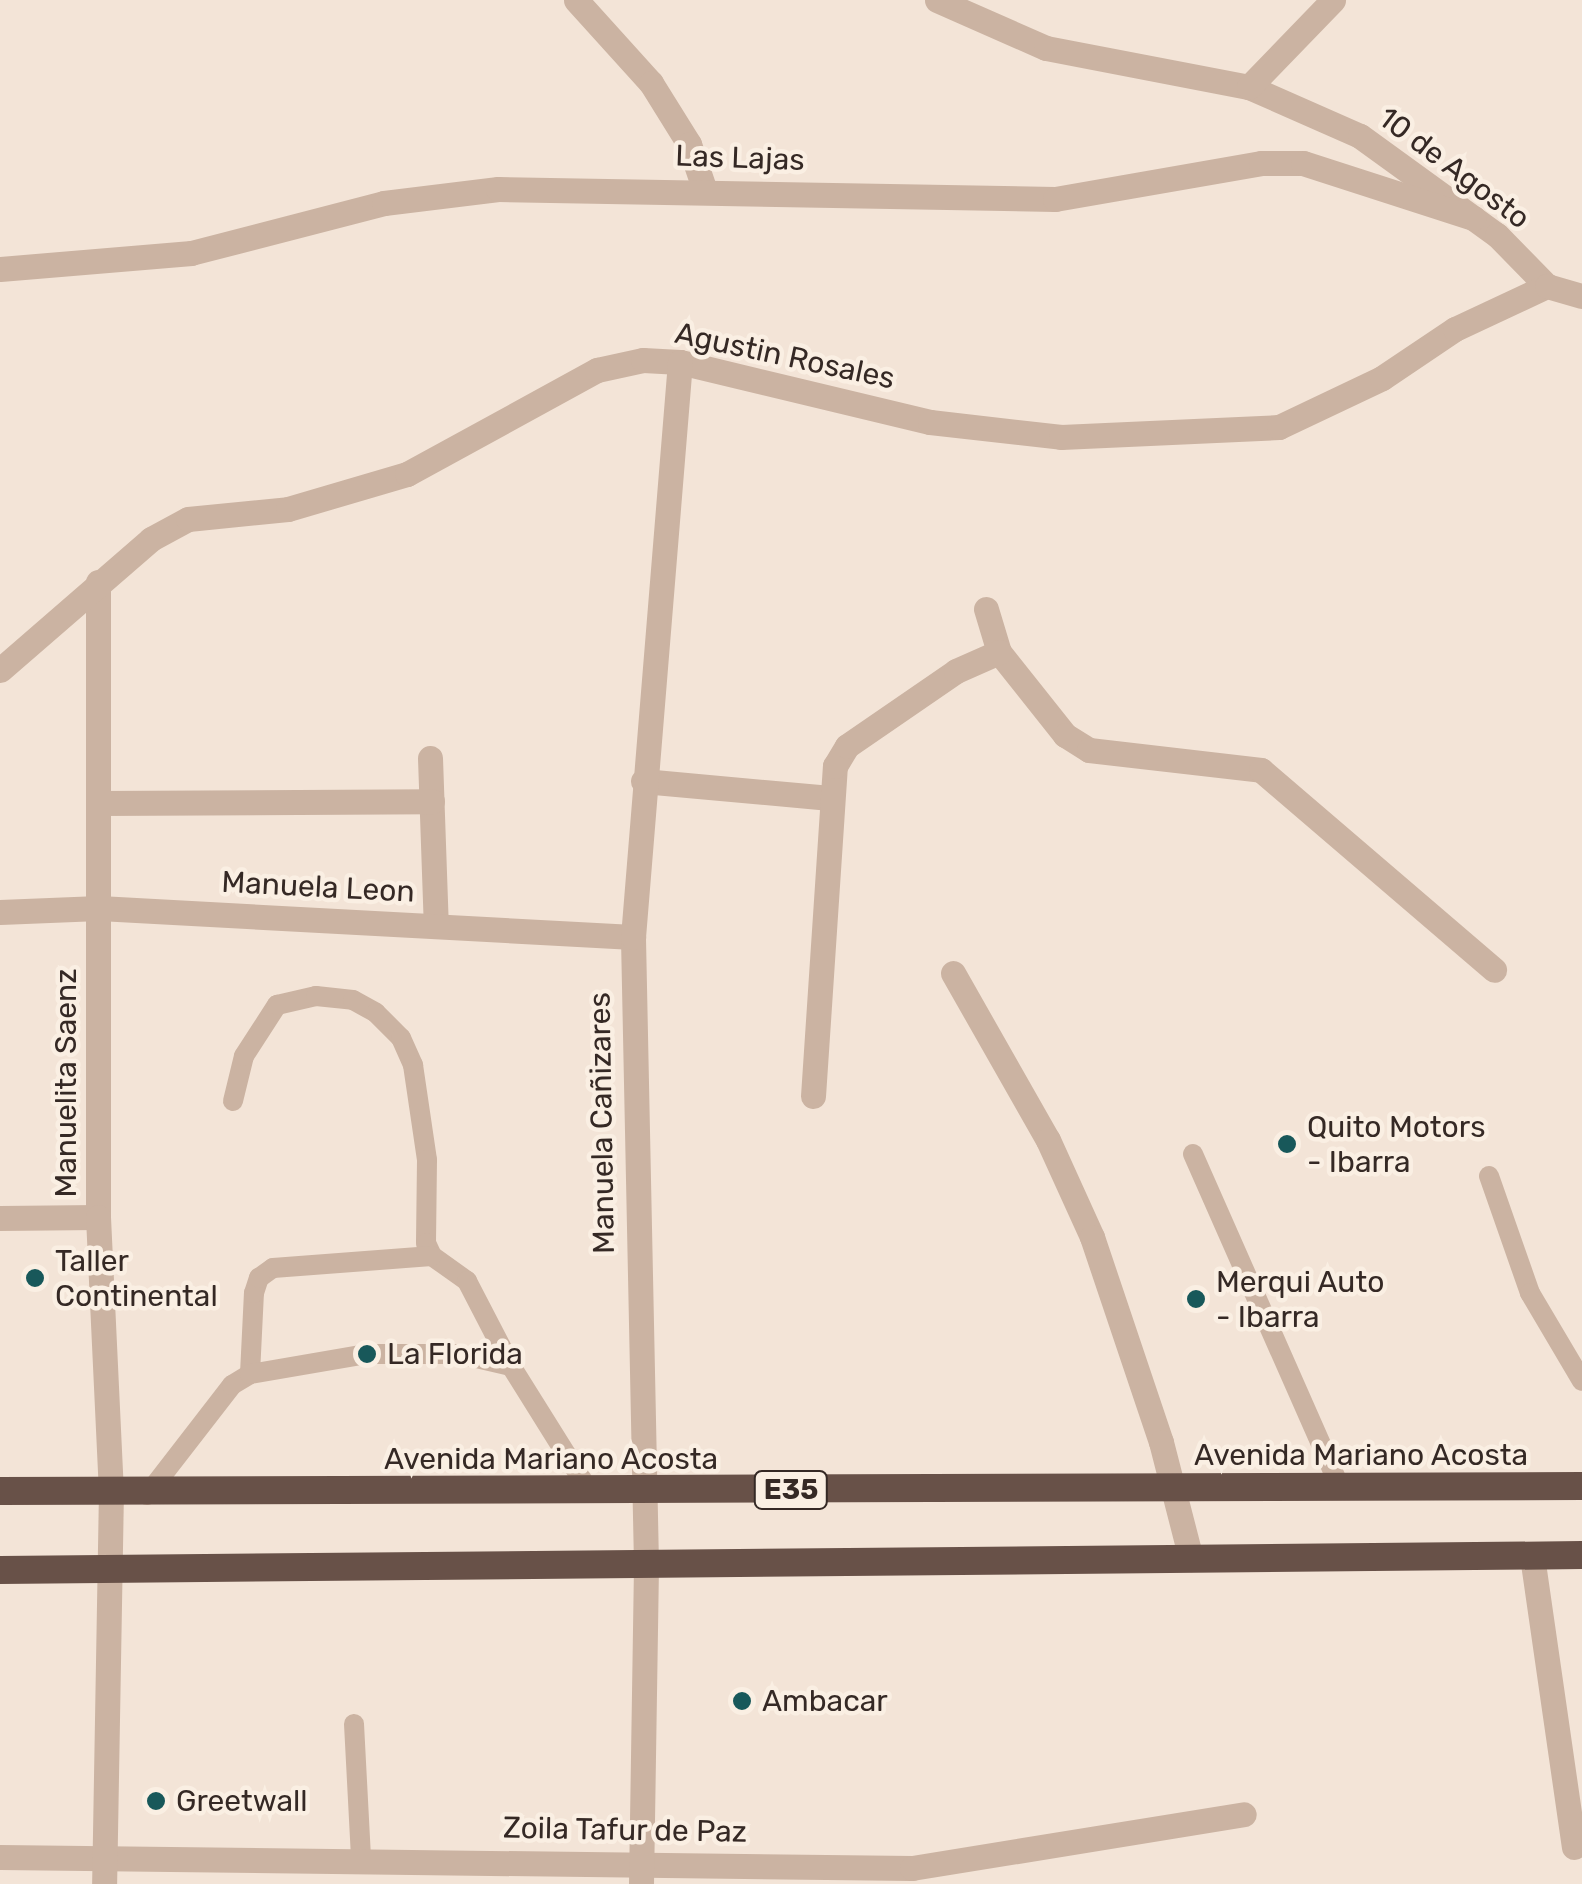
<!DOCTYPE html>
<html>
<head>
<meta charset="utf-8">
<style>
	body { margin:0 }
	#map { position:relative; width:1582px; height:1884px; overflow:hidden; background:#f3e4d7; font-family:Rubik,sans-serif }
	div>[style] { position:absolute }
	.service>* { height:20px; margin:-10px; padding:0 10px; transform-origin:10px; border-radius:10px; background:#cbb3a2 }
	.minor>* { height:25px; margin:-12.5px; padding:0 12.5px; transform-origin:12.5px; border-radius:12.5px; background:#cbb3a2 }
	.tertiary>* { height:25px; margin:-12.5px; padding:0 12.5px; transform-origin:12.5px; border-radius:12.5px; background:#cbb3a2 }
	.trunk>* { height:28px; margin:-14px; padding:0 14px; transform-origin:14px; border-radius:14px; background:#685148 }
	.dots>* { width:28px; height:28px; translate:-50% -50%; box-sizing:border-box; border:5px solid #faefe3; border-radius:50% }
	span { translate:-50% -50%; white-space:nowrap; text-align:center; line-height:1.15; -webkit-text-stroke:9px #faefe3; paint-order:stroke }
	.shield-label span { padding:2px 8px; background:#faefe3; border:2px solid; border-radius:8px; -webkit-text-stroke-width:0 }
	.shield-label { font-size:28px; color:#352925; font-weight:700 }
	.street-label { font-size:30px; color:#352925 }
	.poi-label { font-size:30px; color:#352925 }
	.left { translate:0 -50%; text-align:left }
</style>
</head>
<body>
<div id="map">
	<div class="service">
		<div style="left:233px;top:1101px;width:46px;rotate:-76.3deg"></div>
		<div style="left:244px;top:1056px;width:61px;rotate:-57.1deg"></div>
		<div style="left:277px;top:1005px;width:40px;rotate:-13deg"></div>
		<div style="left:316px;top:996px;width:37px;rotate:6deg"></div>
		<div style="left:353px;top:1000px;width:26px;rotate:29deg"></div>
		<div style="left:376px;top:1013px;width:35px;rotate:45deg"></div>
		<div style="left:401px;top:1038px;width:30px;rotate:66deg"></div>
		<div style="left:413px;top:1065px;width:96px;rotate:81.6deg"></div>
		<div style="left:427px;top:1160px;width:83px;rotate:90.7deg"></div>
		<div style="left:426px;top:1243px;width:14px;rotate:65deg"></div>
		<div style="left:432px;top:1256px;width:43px;rotate:35.5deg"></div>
		<div style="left:467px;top:1281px;width:96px;rotate:62.6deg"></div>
		<div style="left:1193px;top:1154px;width:364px;rotate:66.2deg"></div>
		<div style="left:1489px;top:1176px;width:124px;rotate:70.7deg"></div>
		<div style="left:1530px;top:1293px;width:102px;rotate:59.4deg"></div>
		<div style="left:250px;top:1374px;width:81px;rotate:-87.2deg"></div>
		<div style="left:254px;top:1293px;width:16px;rotate:-72deg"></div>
		<div style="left:259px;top:1278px;width:17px;rotate:-36deg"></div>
		<div style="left:273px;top:1268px;width:159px;rotate:-4.3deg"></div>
		<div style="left:147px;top:1495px;width:139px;rotate:-52.3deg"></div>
		<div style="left:232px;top:1385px;width:21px;rotate:-31deg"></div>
		<div style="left:250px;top:1374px;width:119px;rotate:-9.7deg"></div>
		<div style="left:367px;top:1354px;width:92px"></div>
		<div style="left:459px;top:1354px;width:53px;rotate:13deg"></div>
		<div style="left:511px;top:1366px;width:147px;rotate:58deg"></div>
		<div style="left:354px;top:1724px;width:134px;rotate:87deg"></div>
	</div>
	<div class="minor">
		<div style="left:576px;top:0;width:112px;rotate:47.9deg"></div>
		<div style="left:651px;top:83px;width:72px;rotate:58.1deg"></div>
		<div style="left:689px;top:144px;width:46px;rotate:71.2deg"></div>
		<div style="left:937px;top:0;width:119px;rotate:23.8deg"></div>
		<div style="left:1046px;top:48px;width:207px;rotate:10.9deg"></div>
		<div style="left:1249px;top:87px;width:121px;rotate:23.8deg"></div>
		<div style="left:1360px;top:136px;width:169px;rotate:35.9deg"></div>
		<div style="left:1497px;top:235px;width:71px;rotate:45.6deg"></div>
		<div style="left:1249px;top:87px;width:121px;rotate:-46deg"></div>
		<div style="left:0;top:269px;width:192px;rotate:-4.8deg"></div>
		<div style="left:191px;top:253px;width:199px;rotate:-14.5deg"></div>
		<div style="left:384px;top:203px;width:115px;rotate:-7deg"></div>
		<div style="left:498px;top:189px;width:557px;rotate:1.03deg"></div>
		<div style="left:1055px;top:199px;width:209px;rotate:-9.9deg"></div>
		<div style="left:1261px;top:163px;width:42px"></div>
		<div style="left:1303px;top:163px;width:179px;rotate:17.9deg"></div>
		<div style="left:986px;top:609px;width:45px;rotate:73.2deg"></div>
		<div style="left:999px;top:652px;width:106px;rotate:51.5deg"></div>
		<div style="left:1065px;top:735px;width:28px;rotate:32deg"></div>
		<div style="left:1089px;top:750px;width:173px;rotate:6.6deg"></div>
		<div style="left:1261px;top:770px;width:307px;rotate:40.6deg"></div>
		<div style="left:430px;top:758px;width:168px;rotate:88deg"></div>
		<div style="left:643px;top:781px;width:188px;rotate:5.2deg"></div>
		<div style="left:99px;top:803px;width:333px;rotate:-0.3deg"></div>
		<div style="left:0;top:912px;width:99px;rotate:-2.3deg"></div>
		<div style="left:99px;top:908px;width:535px;rotate:3.11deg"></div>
		<div style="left:953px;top:973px;width:192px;rotate:60.4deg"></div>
		<div style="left:1048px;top:1140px;width:107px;rotate:65.6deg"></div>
		<div style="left:1092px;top:1237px;width:216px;rotate:71.4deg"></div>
		<div style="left:1161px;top:1442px;width:121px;rotate:75.6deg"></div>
		<div style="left:813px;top:1096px;width:331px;rotate:-86.2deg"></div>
		<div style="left:835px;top:766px;width:23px;rotate:-59deg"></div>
		<div style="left:847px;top:746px;width:132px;rotate:-34.5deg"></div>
		<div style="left:956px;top:671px;width:47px;rotate:-23.8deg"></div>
		<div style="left:0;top:1218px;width:98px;rotate:-0.6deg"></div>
		<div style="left:1532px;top:1556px;width:294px;rotate:81.8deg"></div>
		<div style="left:0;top:1857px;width:912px;rotate:0.69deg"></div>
		<div style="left:912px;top:1868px;width:336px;rotate:-9.2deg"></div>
	</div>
	<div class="tertiary">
		<div style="left:98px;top:582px;width:635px;rotate:90deg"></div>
		<div style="left:98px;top:1217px;width:273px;rotate:87.3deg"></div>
		<div style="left:111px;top:1490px;width:394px;rotate:91deg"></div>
		<div style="left:0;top:670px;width:200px;rotate:-40.9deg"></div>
		<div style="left:151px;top:539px;width:42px;rotate:-28.4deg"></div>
		<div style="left:188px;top:519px;width:100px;rotate:-5.7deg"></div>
		<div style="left:288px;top:509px;width:124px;rotate:-16.4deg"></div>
		<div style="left:407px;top:474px;width:217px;rotate:-28.7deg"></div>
		<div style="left:597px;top:370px;width:47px;rotate:-12.3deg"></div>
		<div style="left:643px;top:360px;width:37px;rotate:3deg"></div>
		<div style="left:680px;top:362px;width:257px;rotate:13.5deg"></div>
		<div style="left:930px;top:422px;width:132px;rotate:6.5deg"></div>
		<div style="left:1061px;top:437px;width:218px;rotate:-2.6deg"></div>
		<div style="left:1279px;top:427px;width:114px;rotate:-25.4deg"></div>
		<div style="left:1382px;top:378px;width:88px;rotate:-33.9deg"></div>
		<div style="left:1455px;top:329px;width:102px;rotate:-25.1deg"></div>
		<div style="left:1547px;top:286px;width:36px;rotate:16deg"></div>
		<div style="left:641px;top:1884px;width:320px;rotate:-89.1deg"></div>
		<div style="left:646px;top:1564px;width:627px;rotate:-91.19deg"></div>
		<div style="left:633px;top:937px;width:577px;rotate:-85.33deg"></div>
	</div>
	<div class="trunk">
		<div style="left:0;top:1491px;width:1582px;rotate:-0.18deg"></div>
		<div style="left:0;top:1570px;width:1582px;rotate:-0.54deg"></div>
	</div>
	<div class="dots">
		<div style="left:1287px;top:1144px;background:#18585a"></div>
		<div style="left:35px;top:1278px;background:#18585a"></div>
		<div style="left:1196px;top:1299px;background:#18585a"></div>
		<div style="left:367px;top:1354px;background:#18585a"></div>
		<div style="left:742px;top:1701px;background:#18585a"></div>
		<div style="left:156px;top:1801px;background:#18585a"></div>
	</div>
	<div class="shield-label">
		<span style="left:791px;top:1490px">E35</span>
	</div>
	<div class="street-label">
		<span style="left:740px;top:158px;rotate:2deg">Las Lajas</span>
		<span style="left:1454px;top:168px;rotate:37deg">10 de Agosto</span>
		<span style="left:785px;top:356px;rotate:12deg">Agustin Rosales</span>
		<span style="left:318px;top:887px;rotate:3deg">Manuela Leon</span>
		<span style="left:66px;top:1083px;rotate:-90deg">Manuelita Saenz</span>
		<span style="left:602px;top:1123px;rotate:-91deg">Manuela Cañizares</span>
		<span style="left:1361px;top:1455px">Avenida Mariano Acosta</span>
		<span style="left:551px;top:1459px">Avenida Mariano Acosta</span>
		<span style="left:625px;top:1830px;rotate:1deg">Zoila Tafur de Paz</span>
	</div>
	<div class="poi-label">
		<span class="left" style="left:1307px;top:1144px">Quito Motors<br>- Ibarra</span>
		<span class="left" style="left:55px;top:1278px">Taller<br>Continental</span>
		<span class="left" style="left:1216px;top:1299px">Merqui Auto<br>- Ibarra</span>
		<span class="left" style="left:387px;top:1354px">La Florida</span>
		<span class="left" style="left:762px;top:1701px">Ambacar</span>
		<span class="left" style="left:176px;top:1801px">Greetwall</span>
	</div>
</div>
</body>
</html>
